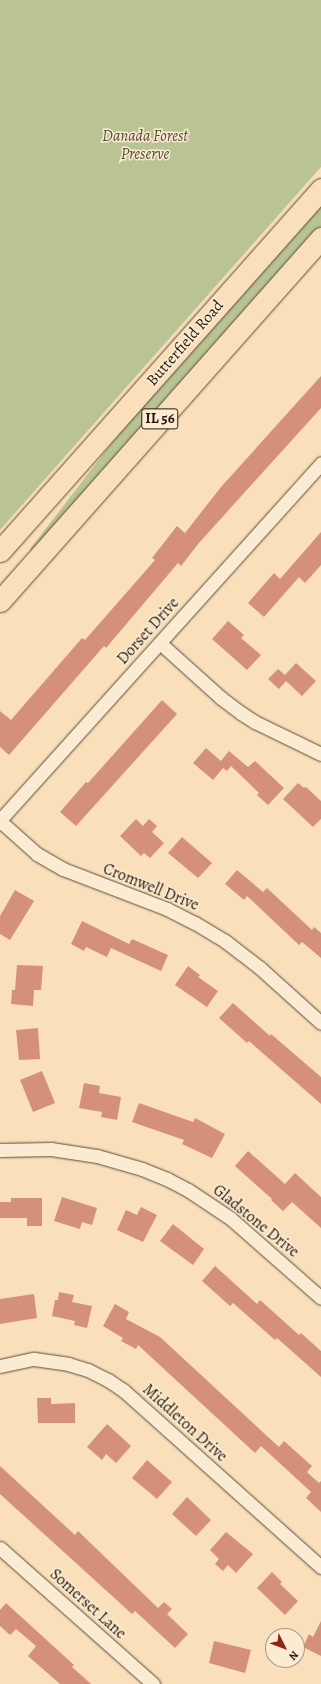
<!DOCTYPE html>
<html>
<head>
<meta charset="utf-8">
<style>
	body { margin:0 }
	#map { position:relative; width:321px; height:1684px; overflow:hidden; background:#f9e0ba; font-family:Alegreya,serif }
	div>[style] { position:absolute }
	.green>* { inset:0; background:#b9c393 }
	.building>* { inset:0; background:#d5907a }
	.roads { filter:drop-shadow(0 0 1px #5c4b39) drop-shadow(0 0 1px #5c4b39) }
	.street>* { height:13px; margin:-6.5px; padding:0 6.5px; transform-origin:6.5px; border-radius:6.5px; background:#fbebd2 }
	.primary>* { height:21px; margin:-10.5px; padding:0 10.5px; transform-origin:10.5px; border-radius:10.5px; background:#f9e0ba }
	span { translate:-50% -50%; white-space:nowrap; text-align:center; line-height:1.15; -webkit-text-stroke:3px #fbebd2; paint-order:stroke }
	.shield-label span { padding:1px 3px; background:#fbebd2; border:1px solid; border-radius:3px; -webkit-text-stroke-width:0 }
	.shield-label { font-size:15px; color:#28190e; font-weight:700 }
	.park-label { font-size:16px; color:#544c36; font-style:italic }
	.street-label { font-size:16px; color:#28190e }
	.north { position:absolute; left:265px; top:1628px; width:40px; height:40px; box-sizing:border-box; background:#fbebd2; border:1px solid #a79784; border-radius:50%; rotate:132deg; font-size:11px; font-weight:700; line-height:16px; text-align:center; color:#28190e }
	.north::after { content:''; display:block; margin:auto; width:14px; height:18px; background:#8f2418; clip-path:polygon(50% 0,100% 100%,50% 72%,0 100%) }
</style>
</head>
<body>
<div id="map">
	<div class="green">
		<div style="clip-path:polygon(0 0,321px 0,321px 167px,0 530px)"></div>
		<div style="clip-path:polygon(321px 201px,321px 226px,33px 552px,30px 549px,145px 400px)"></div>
	</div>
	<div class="building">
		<div style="clip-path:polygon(321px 376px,321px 408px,198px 544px,181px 566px,178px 563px,106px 648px,104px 646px,9px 755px,0 747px,0 711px,11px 720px,82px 638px,85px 640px,155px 560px,152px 558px,177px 526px,185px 533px,221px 487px)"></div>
		<div style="clip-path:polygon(321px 532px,321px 565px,305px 583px,299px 577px,264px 617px,248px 603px,274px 573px,280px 579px)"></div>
		<div style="clip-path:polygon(228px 621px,244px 635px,241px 638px,261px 655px,247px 670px,212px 639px)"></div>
		<div style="clip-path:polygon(296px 663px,316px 681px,302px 696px,286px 681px,279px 689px,268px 679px,278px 669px,285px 675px)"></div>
		<div style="clip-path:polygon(162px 700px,177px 714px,76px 826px,60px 812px,86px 782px,88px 783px)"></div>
		<div style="clip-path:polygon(206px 748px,221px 761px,229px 751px,248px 767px,255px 761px,284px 788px,268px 805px,257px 795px,259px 793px,231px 766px,227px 771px,223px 768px,213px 780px,193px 763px)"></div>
		<div style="clip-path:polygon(298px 783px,304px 788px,306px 787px,321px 801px,321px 819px,313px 827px,283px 799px)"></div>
		<div style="clip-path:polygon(136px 819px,143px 826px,149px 819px,157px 826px,152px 832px,164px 843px,150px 858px,144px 853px,141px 856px,120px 836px)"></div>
		<div style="clip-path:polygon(182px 837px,212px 863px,198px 878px,168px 853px)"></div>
		<div style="clip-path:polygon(237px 870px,263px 892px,267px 888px,312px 930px,314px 927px,321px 933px,321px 958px,302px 942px,299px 945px,247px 896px,244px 900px,225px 884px)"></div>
		<div style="clip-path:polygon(15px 890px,34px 901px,10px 940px,0 934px,0 916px)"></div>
		<div style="clip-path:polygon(82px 921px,129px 944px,132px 939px,168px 955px,161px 971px,111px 948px,107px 957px,86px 947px,84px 951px,71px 944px)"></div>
		<div style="clip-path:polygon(17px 965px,43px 966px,41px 990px,34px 990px,33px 1006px,11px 1004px,12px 990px,15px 990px)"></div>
		<div style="clip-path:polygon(188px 966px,200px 975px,198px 977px,218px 991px,207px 1007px,175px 985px)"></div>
		<div style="clip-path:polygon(233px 1003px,270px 1036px,271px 1034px,321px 1077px,321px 1104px,249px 1041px,247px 1043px,219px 1018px)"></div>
		<div style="clip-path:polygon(38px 1028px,40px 1059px,19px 1060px,16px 1030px)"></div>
		<div style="clip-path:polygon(42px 1071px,55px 1103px,33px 1112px,20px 1080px)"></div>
		<div style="clip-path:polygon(84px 1083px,100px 1086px,99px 1093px,121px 1097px,117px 1120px,101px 1117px,102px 1112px,79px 1108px)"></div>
		<div style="clip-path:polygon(139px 1103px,193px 1122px,195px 1118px,225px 1134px,212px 1158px,182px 1144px,184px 1140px,132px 1122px)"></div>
		<div style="clip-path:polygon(248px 1151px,285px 1184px,295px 1173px,321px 1197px,321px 1228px,292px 1202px,283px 1211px,271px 1200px,272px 1199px,235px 1166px)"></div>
		<div style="clip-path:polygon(62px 1197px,97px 1208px,92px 1225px,82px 1222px,80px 1229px,54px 1221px)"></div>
		<div style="clip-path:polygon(11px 1198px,42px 1198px,42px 1226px,27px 1226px,27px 1218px,0 1218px,0 1202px,11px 1202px)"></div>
		<div style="clip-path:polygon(141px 1207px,157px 1215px,143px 1242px,117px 1230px,126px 1210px,137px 1215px)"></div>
		<div style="clip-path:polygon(173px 1224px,204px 1249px,193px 1265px,160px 1241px)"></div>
		<div style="clip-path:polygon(215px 1266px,257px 1304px,260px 1300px,299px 1335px,301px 1333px,321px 1351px,321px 1377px,277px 1338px,275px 1340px,233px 1303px,230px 1306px,202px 1281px)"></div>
		<div style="clip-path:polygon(59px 1292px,74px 1295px,72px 1302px,92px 1306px,87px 1328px,74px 1325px,75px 1321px,52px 1316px,55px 1300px,58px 1300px)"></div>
		<div style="clip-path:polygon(34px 1294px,37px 1318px,0 1324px,0 1299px)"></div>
		<div style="clip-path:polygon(115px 1304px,129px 1312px,126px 1319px,160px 1337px,279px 1447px,284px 1441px,312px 1466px,307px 1472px,319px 1483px,321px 1481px,321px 1512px,306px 1498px,311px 1492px,261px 1446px,255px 1453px,138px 1345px,136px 1349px,121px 1341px,123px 1338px,103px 1326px)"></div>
		<div style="clip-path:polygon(37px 1398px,51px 1398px,51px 1404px,75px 1403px,75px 1423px,38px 1423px)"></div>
		<div style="clip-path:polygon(107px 1424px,131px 1446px,116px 1463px,106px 1454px,102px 1460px,87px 1447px)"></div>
		<div style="clip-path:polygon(147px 1460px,172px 1482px,157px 1499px,132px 1478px)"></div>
		<div style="clip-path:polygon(0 1466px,75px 1535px,78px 1531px,158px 1608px,164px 1602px,172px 1609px,167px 1614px,188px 1634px,175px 1648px,135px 1611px,132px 1614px,0 1494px)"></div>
		<div style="clip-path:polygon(187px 1497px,211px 1520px,196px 1536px,172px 1514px)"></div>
		<div style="clip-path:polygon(226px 1532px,253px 1554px,236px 1573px,228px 1565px,223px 1571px,215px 1564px,219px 1559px,210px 1550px)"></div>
		<div style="clip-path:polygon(272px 1572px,282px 1582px,280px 1584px,298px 1601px,285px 1615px,257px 1588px)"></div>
		<div style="clip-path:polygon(6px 1603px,74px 1665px,72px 1667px,91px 1684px,60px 1684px,28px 1656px,36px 1646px,16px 1629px,10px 1635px,0 1626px,0 1610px)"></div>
		<div style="clip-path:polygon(321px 1621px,321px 1656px,303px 1647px,309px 1634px,313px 1637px)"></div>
		<div style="clip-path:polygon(214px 1641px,251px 1650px,245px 1673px,209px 1663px)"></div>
	</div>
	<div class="roads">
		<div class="street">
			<div style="left:160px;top:643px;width:82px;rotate:42deg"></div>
			<div style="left:221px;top:698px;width:25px;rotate:37deg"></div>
			<div style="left:241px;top:713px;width:17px;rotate:33deg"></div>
			<div style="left:255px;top:722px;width:73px;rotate:25.9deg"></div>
			<div style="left:0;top:820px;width:480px;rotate:-48deg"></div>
			<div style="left:0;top:821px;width:50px;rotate:41.7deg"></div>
			<div style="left:37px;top:854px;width:30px;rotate:30deg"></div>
			<div style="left:63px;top:869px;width:111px;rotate:21deg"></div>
			<div style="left:167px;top:909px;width:31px;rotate:27deg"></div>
			<div style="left:195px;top:923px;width:35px;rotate:31deg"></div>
			<div style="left:225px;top:941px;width:44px;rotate:37.6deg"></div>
			<div style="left:260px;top:968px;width:82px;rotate:42deg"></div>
			<div style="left:0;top:1150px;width:51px;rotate:-1.1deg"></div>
			<div style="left:51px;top:1149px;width:47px;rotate:8.7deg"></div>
			<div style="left:97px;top:1156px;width:47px;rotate:16.1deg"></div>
			<div style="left:142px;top:1169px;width:27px;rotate:22deg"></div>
			<div style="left:167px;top:1179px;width:24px;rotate:28deg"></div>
			<div style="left:188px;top:1190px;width:50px;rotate:33.7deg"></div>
			<div style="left:230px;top:1218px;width:121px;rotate:41.3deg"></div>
			<div style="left:0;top:1366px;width:35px;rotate:-12deg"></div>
			<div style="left:34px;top:1359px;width:34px;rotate:8deg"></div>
			<div style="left:68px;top:1364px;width:21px;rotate:17deg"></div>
			<div style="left:88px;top:1370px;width:22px;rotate:27deg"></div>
			<div style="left:108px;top:1380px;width:18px;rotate:34deg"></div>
			<div style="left:123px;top:1390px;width:266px;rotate:41.8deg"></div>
			<div style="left:0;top:1548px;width:205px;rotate:41.6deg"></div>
		</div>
		<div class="primary">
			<div style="left:0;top:551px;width:484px;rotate:-48.4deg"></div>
			<div style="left:0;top:601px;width:485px;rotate:-48.5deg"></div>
		</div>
	</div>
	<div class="shield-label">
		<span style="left:160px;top:419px">IL 56</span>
	</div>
	<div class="park-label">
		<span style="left:145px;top:145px">Danada Forest<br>Preserve</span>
	</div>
	<div class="street-label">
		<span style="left:185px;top:343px;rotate:-49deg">Butterfield Road</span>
		<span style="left:148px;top:631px;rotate:-48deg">Dorset Drive</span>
		<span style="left:151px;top:887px;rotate:22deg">Cromwell Drive</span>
		<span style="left:256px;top:1221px;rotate:39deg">Gladstone Drive</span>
		<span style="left:185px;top:1423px;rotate:42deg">Middleton Drive</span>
		<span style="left:88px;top:1604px;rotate:42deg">Somerset Lane</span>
	</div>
	<div class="north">N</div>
</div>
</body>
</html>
